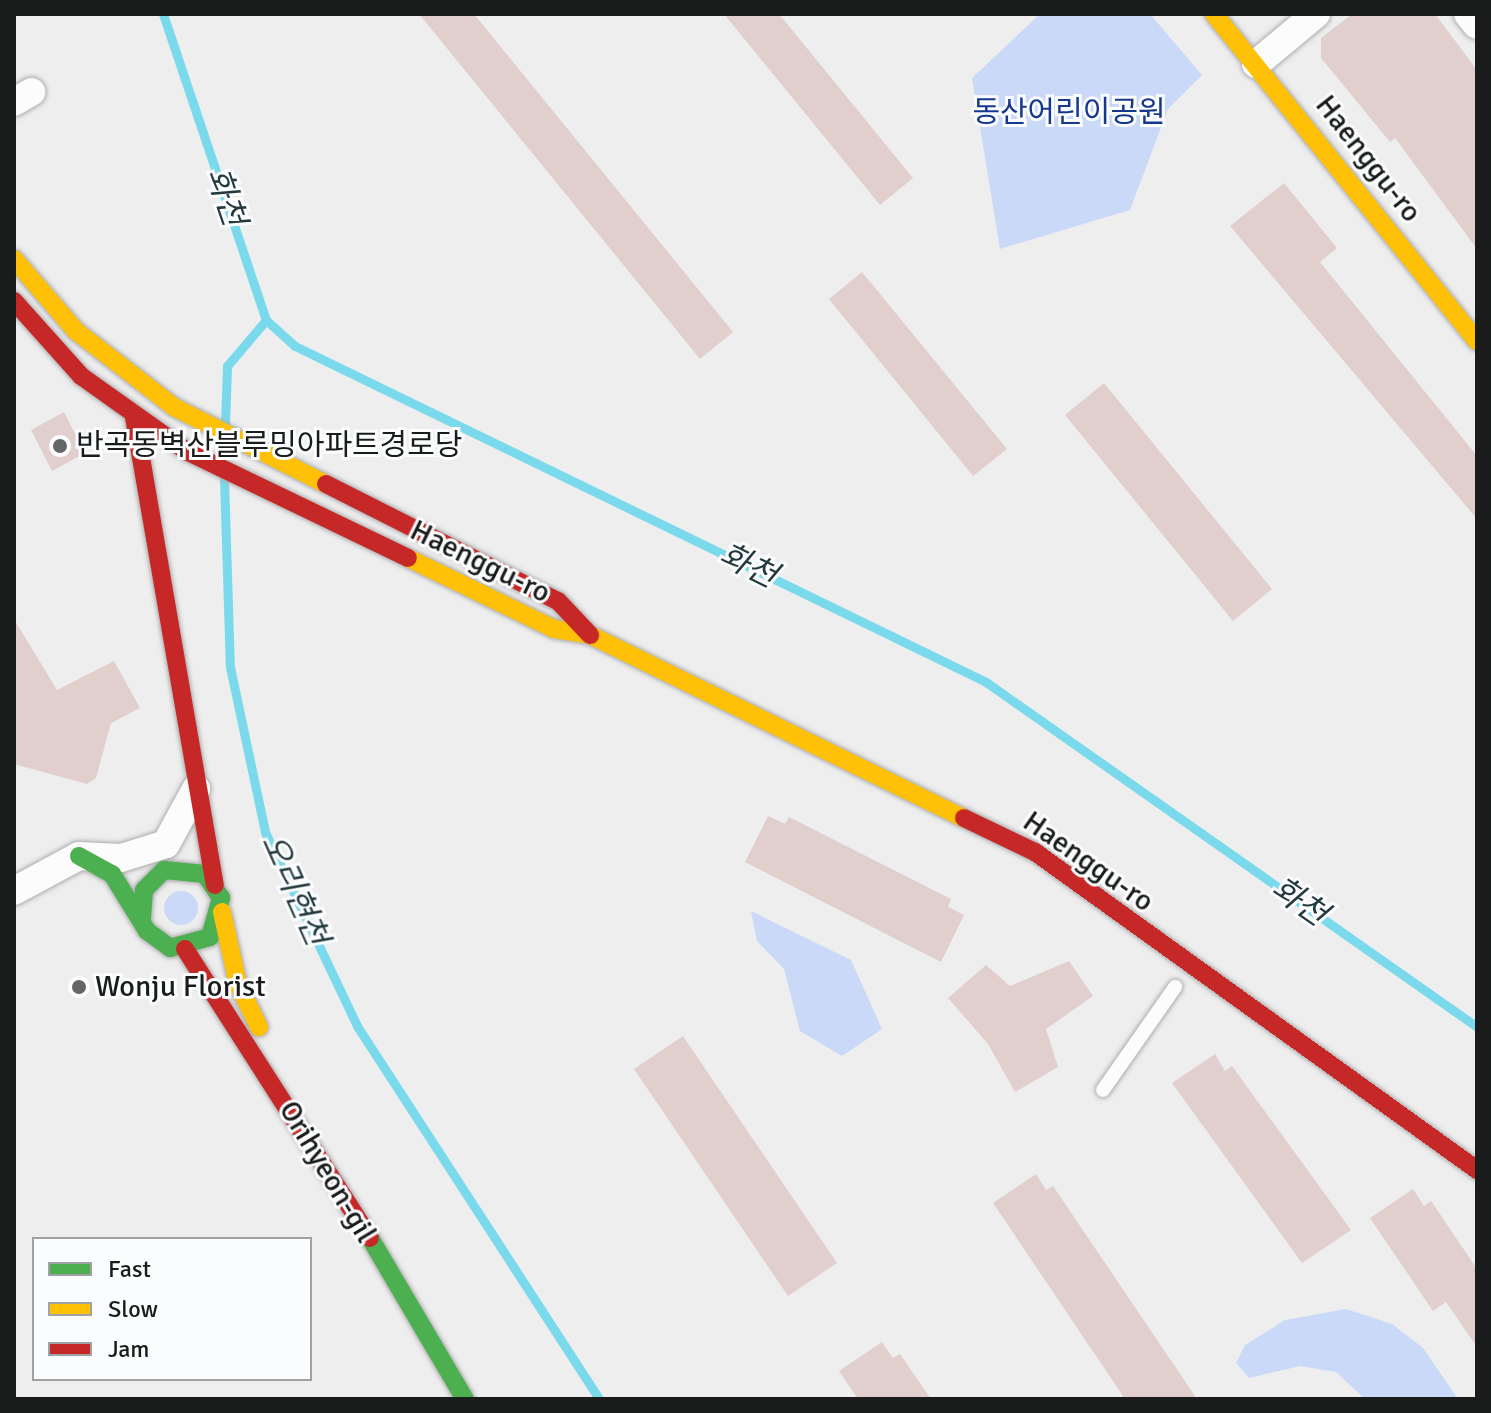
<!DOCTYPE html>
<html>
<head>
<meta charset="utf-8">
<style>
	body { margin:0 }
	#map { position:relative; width:1491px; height:1413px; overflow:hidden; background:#eeeeef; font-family:Signika,"Noto Sans KR",sans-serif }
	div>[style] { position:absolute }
	.green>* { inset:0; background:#cad9f7 }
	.round { border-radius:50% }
	.stream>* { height:9px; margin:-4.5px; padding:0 4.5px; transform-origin:4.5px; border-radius:4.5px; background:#7bd9ec }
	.building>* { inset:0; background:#e1cfcd }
	.roads { filter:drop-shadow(0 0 2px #adadae) drop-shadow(0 0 2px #adadae) }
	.lane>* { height:14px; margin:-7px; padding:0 7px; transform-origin:7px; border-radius:7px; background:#fcfcfd }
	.street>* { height:28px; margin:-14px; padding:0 14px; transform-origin:14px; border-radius:14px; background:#fcfcfd }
	.fast>* { height:18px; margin:-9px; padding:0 9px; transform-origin:9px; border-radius:9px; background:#4caf50 }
	.slow>* { height:18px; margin:-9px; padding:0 9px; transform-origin:9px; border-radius:9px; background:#ffc107 }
	.jam>* { height:18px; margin:-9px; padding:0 9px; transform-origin:9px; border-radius:9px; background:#c62828 }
	.dots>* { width:22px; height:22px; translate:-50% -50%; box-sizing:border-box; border:4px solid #fbfcfd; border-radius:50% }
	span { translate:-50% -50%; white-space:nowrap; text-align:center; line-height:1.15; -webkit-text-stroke:6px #fbfcfd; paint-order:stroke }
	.park-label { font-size:30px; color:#14388e }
	.street-label { font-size:30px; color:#1a1b1b }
	.poi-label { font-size:30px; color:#1a1b1b }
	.left { translate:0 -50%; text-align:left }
	.water-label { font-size:32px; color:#22393e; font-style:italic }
	.frame { position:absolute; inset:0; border:16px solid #1a1b1b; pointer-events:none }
	.legend { position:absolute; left:32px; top:1237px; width:280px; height:144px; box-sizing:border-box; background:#fbfcfd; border:2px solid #a1a2a3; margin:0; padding:10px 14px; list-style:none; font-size:24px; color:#1a1b1b }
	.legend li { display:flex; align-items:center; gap:16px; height:40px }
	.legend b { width:40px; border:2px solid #a1a2a3 }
</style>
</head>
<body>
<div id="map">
	<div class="green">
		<div style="clip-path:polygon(1040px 14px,1150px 14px,1202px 75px,1168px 109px,1130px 210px,1000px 249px,972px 78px)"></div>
		<div class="round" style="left:164px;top:891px;width:34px;height:34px"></div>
		<div style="clip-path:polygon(751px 911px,851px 960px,882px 1029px,842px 1056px,800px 1031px,784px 969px,757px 941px)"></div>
		<div style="clip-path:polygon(1346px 1309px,1392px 1324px,1423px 1348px,1458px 1399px,1365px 1399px,1336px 1372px,1300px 1366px,1249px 1378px,1236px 1363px,1245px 1345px,1285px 1320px)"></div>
	</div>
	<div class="stream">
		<div style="left:163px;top:14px;width:323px;rotate:71.4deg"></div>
		<div style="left:266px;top:320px;width:39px;rotate:42deg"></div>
		<div style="left:295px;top:346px;width:768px;rotate:25.93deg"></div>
		<div style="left:986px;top:682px;width:600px;rotate:35.09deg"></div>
		<div style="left:225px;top:424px;width:58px;rotate:-88deg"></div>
		<div style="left:227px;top:366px;width:60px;rotate:-49.7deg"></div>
		<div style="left:224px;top:479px;width:188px;rotate:88.2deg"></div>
		<div style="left:230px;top:667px;width:169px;rotate:78deg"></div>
		<div style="left:265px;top:832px;width:215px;rotate:64.6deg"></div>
		<div style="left:357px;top:1026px;width:445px;rotate:57deg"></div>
	</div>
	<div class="building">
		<div style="clip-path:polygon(419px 14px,474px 14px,733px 332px,700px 359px)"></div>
		<div style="clip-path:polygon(724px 14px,779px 14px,913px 178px,880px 205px)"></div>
		<div style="clip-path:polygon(1352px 14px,1435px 14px,1477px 70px,1477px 249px,1395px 138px,1390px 142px,1321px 58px,1321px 38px)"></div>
		<div style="clip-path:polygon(1284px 183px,1337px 248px,1320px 262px,1477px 456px,1477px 519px,1230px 226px)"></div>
		<div style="clip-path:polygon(862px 272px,1007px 449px,973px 476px,829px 299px)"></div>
		<div style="clip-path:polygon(1104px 383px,1272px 589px,1233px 621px,1065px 415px)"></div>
		<div style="clip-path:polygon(64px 412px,85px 453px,52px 471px,31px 430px)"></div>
		<div style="clip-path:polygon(14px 619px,57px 690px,114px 661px,140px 708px,111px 723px,96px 778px,87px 784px,14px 764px)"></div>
		<div style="clip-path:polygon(768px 816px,785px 824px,789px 817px,951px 899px,948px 907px,964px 915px,941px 962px,745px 862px)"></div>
		<div style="clip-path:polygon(1069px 961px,1093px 996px,1046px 1029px,1058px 1067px,1015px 1092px,988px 1044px,948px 998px,986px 965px,1010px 986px)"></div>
		<div style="clip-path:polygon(683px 1036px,837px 1263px,788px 1296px,634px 1069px)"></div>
		<div style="clip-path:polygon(1215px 1054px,1225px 1071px,1232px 1066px,1351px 1230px,1302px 1263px,1172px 1083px)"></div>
		<div style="clip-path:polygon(1036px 1174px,1046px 1190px,1053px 1186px,1197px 1399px,1125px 1399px,993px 1203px)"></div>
		<div style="clip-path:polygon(1413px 1189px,1424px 1206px,1431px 1201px,1477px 1269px,1477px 1347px,1446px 1302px,1433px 1311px,1370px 1218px)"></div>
		<div style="clip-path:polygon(882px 1342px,893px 1358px,900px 1354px,931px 1399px,858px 1399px,839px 1371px)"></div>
	</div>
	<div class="roads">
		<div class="lane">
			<div style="left:1103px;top:1090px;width:126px;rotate:-55deg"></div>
		</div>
		<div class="street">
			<div style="left:1468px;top:14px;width:14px;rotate:51deg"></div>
			<div style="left:1256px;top:64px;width:78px;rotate:-39.8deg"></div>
			<div style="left:14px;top:102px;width:20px;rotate:-30deg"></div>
			<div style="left:14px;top:891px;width:74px;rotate:-28.3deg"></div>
			<div style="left:79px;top:856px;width:42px;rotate:2.7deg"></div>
			<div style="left:121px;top:858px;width:47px;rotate:-17.3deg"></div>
			<div style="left:166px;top:844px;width:63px;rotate:-61.4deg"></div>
		</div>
		<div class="fast">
			<div style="left:79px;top:856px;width:38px;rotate:29deg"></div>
			<div style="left:112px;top:874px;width:67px;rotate:58.4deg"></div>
			<div style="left:147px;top:931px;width:29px;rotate:36deg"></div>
			<div style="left:170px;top:948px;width:41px;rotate:-15.4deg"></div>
			<div style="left:210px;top:937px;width:41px;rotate:-74.2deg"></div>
			<div style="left:221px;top:898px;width:29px;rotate:-124deg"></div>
			<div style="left:205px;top:874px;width:41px;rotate:-174.4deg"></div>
			<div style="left:164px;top:870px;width:28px;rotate:135deg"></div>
			<div style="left:144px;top:890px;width:28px;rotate:94deg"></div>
			<div style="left:370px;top:1238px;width:187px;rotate:59.5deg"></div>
		</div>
		<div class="slow">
			<div style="left:1214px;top:14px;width:420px;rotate:51.2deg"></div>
			<div style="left:14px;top:259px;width:95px;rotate:49.3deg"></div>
			<div style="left:76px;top:331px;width:124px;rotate:37.8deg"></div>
			<div style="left:174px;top:407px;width:170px;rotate:26.9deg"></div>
			<div style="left:408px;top:558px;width:162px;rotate:25.9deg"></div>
			<div style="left:554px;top:629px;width:36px;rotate:9deg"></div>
			<div style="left:590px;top:635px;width:416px;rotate:26.1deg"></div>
			<div style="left:222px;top:912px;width:74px;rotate:77.5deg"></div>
			<div style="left:238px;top:984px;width:48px;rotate:64deg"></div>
		</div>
		<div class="jam">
			<div style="left:14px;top:301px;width:101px;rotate:48.2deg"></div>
			<div style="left:81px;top:376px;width:131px;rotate:35.4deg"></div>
			<div style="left:188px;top:452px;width:244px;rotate:25.7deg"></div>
			<div style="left:134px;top:417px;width:475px;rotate:80.2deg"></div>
			<div style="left:326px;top:484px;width:260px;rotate:26.8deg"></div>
			<div style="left:558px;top:601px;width:47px;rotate:46.7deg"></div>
			<div style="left:964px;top:818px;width:79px;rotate:25.6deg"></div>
			<div style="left:1035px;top:852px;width:545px;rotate:35.73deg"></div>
			<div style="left:185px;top:949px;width:343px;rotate:57.4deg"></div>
		</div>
	</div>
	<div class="dots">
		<div style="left:60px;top:446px;background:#646565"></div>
		<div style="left:79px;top:987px;background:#646565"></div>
	</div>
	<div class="park-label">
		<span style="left:1069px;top:113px">동산어린이공원</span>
	</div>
	<div class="street-label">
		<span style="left:1368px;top:159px;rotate:52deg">Haenggu-ro</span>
		<span style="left:480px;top:562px;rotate:26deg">Haenggu-ro</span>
		<span style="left:1088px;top:862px;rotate:35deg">Haenggu-ro</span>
		<span style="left:327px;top:1172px;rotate:59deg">Orihyeon-gil</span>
	</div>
	<div class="poi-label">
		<span class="left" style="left:76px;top:446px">반곡동벽산블루밍아파트경로당</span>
		<span class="left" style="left:95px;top:987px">Wonju Florist</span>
	</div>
	<div class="water-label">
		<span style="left:225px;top:197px;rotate:71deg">화천</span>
		<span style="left:748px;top:566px;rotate:26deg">화천</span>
		<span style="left:294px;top:890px;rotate:66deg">오리현천</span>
		<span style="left:1299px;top:902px;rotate:35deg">화천</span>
	</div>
	<div class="frame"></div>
	<ul class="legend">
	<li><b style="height:10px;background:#4caf50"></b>Fast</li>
	<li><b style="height:10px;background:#ffc107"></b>Slow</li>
	<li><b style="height:10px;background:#c62828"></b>Jam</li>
	</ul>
</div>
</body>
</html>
